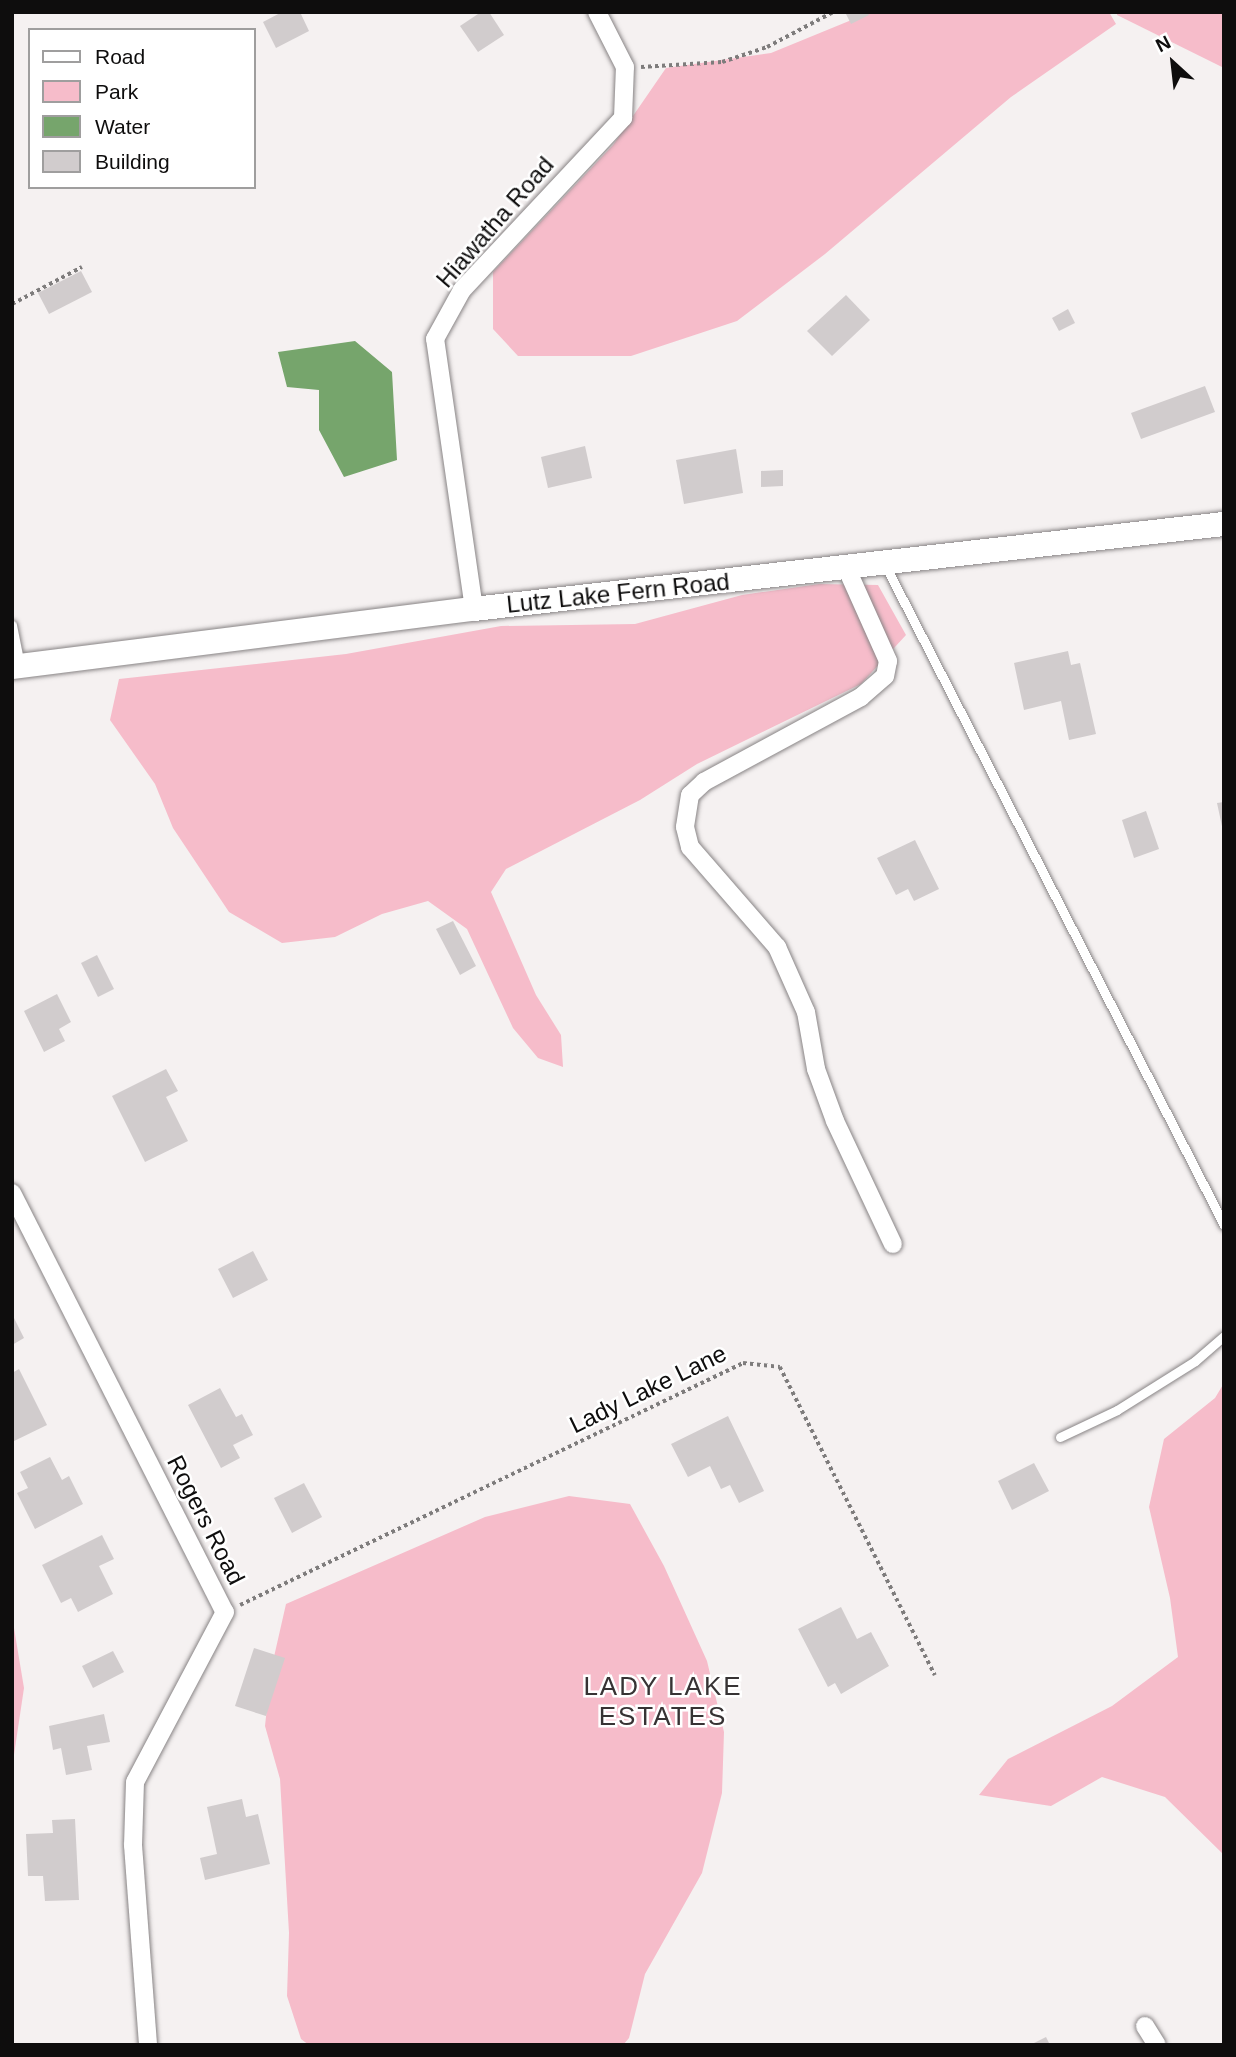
<!DOCTYPE html>
<html>
<head>
<meta charset="utf-8">
<style>
	body { margin:0 }
	#map { position:relative; width:1236px; height:2057px; overflow:hidden; background:#f5f1f1; font-family:Helvetica,sans-serif }
	div>[style] { position:absolute }
	.green>* { inset:0; background:#f6bcca }
	.water>* { inset:0; background:#76a56c }
	.building>* { inset:0; background:#d1cccd }
	.path>* { height:3.5px; margin-top:-1.75px; transform-origin:0; background:repeating-linear-gradient(90deg,#7e7c7c 0 3.5px,transparent 0 7px) }
	.roads { filter:drop-shadow(0 0 2px #888485) drop-shadow(0 0 2px #888485) }
	.service>* { height:9px; margin:-4.5px; padding:0 4.5px; transform-origin:4.5px; border-radius:4.5px; background:#fff }
	.minor>* { height:18px; margin:-9px; padding:0 9px; transform-origin:9px; border-radius:9px; background:#fff }
	.secondary>* { height:24px; margin:-12px; padding:0 12px; transform-origin:12px; border-radius:12px; background:#fff }
	span { translate:-50% -50%; white-space:nowrap; text-align:center; line-height:1.15; -webkit-text-stroke:5px #fff; paint-order:stroke }
	.street-label { font-size:24px; color:#0e0d0d }
	.neighbourhood-label { font-size:26px; color:#373334; letter-spacing:2px }
	.frame { position:absolute; inset:0; border:14px solid #0e0d0d; pointer-events:none }
	.legend { position:absolute; left:28px; top:28px; width:228px; height:161px; box-sizing:border-box; background:#fff; border:2px solid #9f9e9e; margin:0; padding:9px 12px; list-style:none; font-size:21px; color:#0e0d0d }
	.legend li { display:flex; align-items:center; gap:14px; height:35px }
	.legend b { width:35px; border:2px solid #9f9e9e }
	.north { position:absolute; left:1138px; top:28px; width:70px; height:70px; -webkit-text-stroke:5px #fff; paint-order:stroke; rotate:333deg; font-size:19px; font-weight:700; line-height:28px; text-align:center; color:#0e0d0d }
	.north::after { content:''; display:block; margin:auto; width:24px; height:32px; background:#0e0d0d; clip-path:polygon(50% 0,100% 100%,50% 72%,0 100%) }
</style>
</head>
<body>
<div id="map">
	<div class="green">
		<div style="clip-path:polygon(871px 12px,1109px 12px,1116px 24px,1011px 97px,825px 254px,737px 321px,631px 356px,518px 356px,493px 329px,493px 272px,613px 145px,666px 68px,771px 53px)"></div>
		<div style="clip-path:polygon(1117px 12px,1224px 12px,1224px 68px,1117px 15px)"></div>
		<div style="clip-path:polygon(819px 584px,878px 585px,906px 635px,861px 684px,697px 764px,640px 800px,506px 869px,491px 892px,536px 995px,561px 1035px,563px 1067px,538px 1058px,513px 1028px,467px 929px,428px 901px,382px 914px,335px 937px,282px 943px,229px 912px,173px 828px,155px 784px,110px 720px,119px 679px,346px 654px,501px 626px,635px 624px,742px 595px)"></div>
		<div style="clip-path:polygon(1224px 1383px,1224px 1855px,1165px 1797px,1102px 1777px,1051px 1806px,979px 1795px,1008px 1759px,1112px 1706px,1178px 1657px,1170px 1598px,1149px 1507px,1164px 1439px,1215px 1398px)"></div>
		<div style="clip-path:polygon(569px 1496px,630px 1504px,664px 1566px,707px 1661px,724px 1732px,722px 1793px,702px 1873px,645px 1974px,629px 2038px,623px 2045px,309px 2045px,301px 2039px,287px 1996px,289px 1933px,280px 1779px,265px 1726px,271px 1670px,286px 1604px,485px 1517px)"></div>
		<div style="clip-path:polygon(12px 1616px,24px 1688px,12px 1768px)"></div>
	</div>
	<div class="water">
		<div style="clip-path:polygon(355px 341px,392px 372px,397px 460px,344px 477px,319px 430px,319px 390px,287px 387px,278px 352px)"></div>
	</div>
	<div class="building">
		<div style="clip-path:polygon(282px 12px,300px 12px,309px 31px,276px 48px,263px 22px)"></div>
		<div style="clip-path:polygon(481px 12px,489px 12px,504px 35px,478px 52px,460px 26px)"></div>
		<div style="clip-path:polygon(845px 12px,867px 12px,869px 15px,851px 24px)"></div>
		<div style="clip-path:polygon(81px 271px,92px 292px,49px 314px,38px 293px)"></div>
		<div style="clip-path:polygon(846px 295px,870px 320px,832px 356px,807px 331px)"></div>
		<div style="clip-path:polygon(1068px 309px,1075px 323px,1059px 331px,1052px 318px)"></div>
		<div style="clip-path:polygon(1205px 386px,1215px 412px,1141px 439px,1131px 413px)"></div>
		<div style="clip-path:polygon(585px 446px,592px 478px,548px 488px,541px 457px)"></div>
		<div style="clip-path:polygon(736px 449px,743px 493px,684px 504px,676px 460px)"></div>
		<div style="clip-path:polygon(783px 470px,783px 486px,761px 487px,761px 471px)"></div>
		<div style="clip-path:polygon(1068px 651px,1071px 665px,1080px 663px,1096px 734px,1069px 740px,1061px 701px,1024px 710px,1014px 663px)"></div>
		<div style="clip-path:polygon(1224px 802px,1224px 830px,1223px 831px,1217px 803px)"></div>
		<div style="clip-path:polygon(1146px 811px,1159px 849px,1134px 858px,1122px 820px)"></div>
		<div style="clip-path:polygon(915px 840px,939px 889px,914px 901px,908px 889px,896px 895px,877px 858px)"></div>
		<div style="clip-path:polygon(453px 921px,476px 966px,460px 975px,436px 929px)"></div>
		<div style="clip-path:polygon(97px 955px,114px 989px,98px 997px,81px 963px)"></div>
		<div style="clip-path:polygon(57px 994px,71px 1022px,59px 1029px,65px 1041px,44px 1052px,24px 1011px)"></div>
		<div style="clip-path:polygon(166px 1069px,178px 1091px,166px 1097px,188px 1141px,145px 1162px,112px 1096px)"></div>
		<div style="clip-path:polygon(253px 1251px,268px 1280px,233px 1298px,218px 1269px)"></div>
		<div style="clip-path:polygon(12px 1314px,24px 1338px,12px 1345px)"></div>
		<div style="clip-path:polygon(19px 1369px,47px 1425px,12px 1442px,12px 1373px)"></div>
		<div style="clip-path:polygon(220px 1388px,236px 1417px,242px 1414px,253px 1435px,233px 1445px,240px 1458px,221px 1468px,188px 1405px)"></div>
		<div style="clip-path:polygon(728px 1416px,764px 1491px,739px 1503px,730px 1485px,721px 1489px,710px 1466px,688px 1477px,671px 1444px)"></div>
		<div style="clip-path:polygon(50px 1457px,62px 1480px,69px 1476px,83px 1504px,35px 1529px,17px 1493px,28px 1488px,20px 1472px)"></div>
		<div style="clip-path:polygon(1034px 1463px,1049px 1491px,1012px 1510px,998px 1481px)"></div>
		<div style="clip-path:polygon(304px 1483px,322px 1517px,292px 1533px,274px 1498px)"></div>
		<div style="clip-path:polygon(102px 1535px,114px 1559px,99px 1566px,113px 1594px,78px 1612px,71px 1598px,61px 1603px,42px 1565px)"></div>
		<div style="clip-path:polygon(841px 1607px,857px 1639px,871px 1632px,889px 1666px,841px 1694px,835px 1683px,828px 1687px,798px 1629px)"></div>
		<div style="clip-path:polygon(254px 1648px,285px 1658px,266px 1716px,235px 1706px)"></div>
		<div style="clip-path:polygon(113px 1651px,124px 1672px,93px 1688px,82px 1666px)"></div>
		<div style="clip-path:polygon(104px 1714px,110px 1742px,87px 1746px,92px 1770px,66px 1775px,61px 1748px,53px 1750px,49px 1726px)"></div>
		<div style="clip-path:polygon(242px 1799px,246px 1817px,258px 1814px,270px 1864px,205px 1880px,200px 1858px,217px 1854px,207px 1807px)"></div>
		<div style="clip-path:polygon(75px 1819px,79px 1900px,45px 1901px,43px 1876px,28px 1876px,26px 1834px,53px 1833px,52px 1820px)"></div>
		<div style="clip-path:polygon(1046px 2037px,1050px 2045px,1030px 2045px)"></div>
	</div>
	<div class="path">
		<div style="left:641px;top:67px;width:81px;rotate:-3.5deg"></div>
		<div style="left:722px;top:62px;width:47px;rotate:-18.4deg"></div>
		<div style="left:767px;top:47px;width:75px;rotate:-27.9deg"></div>
		<div style="left:12px;top:304px;width:79px;rotate:-27.9deg"></div>
		<div style="left:240px;top:1605px;width:558px;rotate:-25.69deg"></div>
		<div style="left:743px;top:1363px;width:37px;rotate:6deg"></div>
		<div style="left:780px;top:1367px;width:345px;rotate:63.3deg"></div>
	</div>
	<div class="roads">
		<div class="service">
			<div style="left:885px;top:565px;width:742px;rotate:62.81deg"></div>
			<div style="left:12px;top:625px;width:41px;rotate:78.7deg"></div>
			<div style="left:1060px;top:1437px;width:63px;rotate:-25.3deg"></div>
			<div style="left:1117px;top:1410px;width:92px;rotate:-32.1deg"></div>
			<div style="left:1195px;top:1361px;width:38px;rotate:-41deg"></div>
		</div>
		<div class="minor">
			<div style="left:846px;top:567px;width:103px;rotate:65.9deg"></div>
			<div style="left:888px;top:661px;width:15px;rotate:101deg"></div>
			<div style="left:885px;top:676px;width:32px;rotate:139deg"></div>
			<div style="left:861px;top:697px;width:179px;rotate:151.6deg"></div>
			<div style="left:704px;top:782px;width:19px;rotate:137deg"></div>
			<div style="left:690px;top:795px;width:32px;rotate:99deg"></div>
			<div style="left:685px;top:827px;width:21px;rotate:76deg"></div>
			<div style="left:690px;top:847px;width:133px;rotate:49deg"></div>
			<div style="left:777px;top:947px;width:71px;rotate:66deg"></div>
			<div style="left:806px;top:1012px;width:58px;rotate:80deg"></div>
			<div style="left:816px;top:1069px;width:55px;rotate:69.9deg"></div>
			<div style="left:835px;top:1121px;width:136px;rotate:64.8deg"></div>
			<div style="left:474px;top:609px;width:273px;rotate:-98.2deg"></div>
			<div style="left:435px;top:339px;width:56px;rotate:-61.1deg"></div>
			<div style="left:462px;top:290px;width:236px;rotate:-46.9deg"></div>
			<div style="left:623px;top:118px;width:51px;rotate:-87.8deg"></div>
			<div style="left:625px;top:67px;width:62px;rotate:-117deg"></div>
			<div style="left:12px;top:1193px;width:470px;rotate:63.1deg"></div>
			<div style="left:225px;top:1612px;width:192px;rotate:117.9deg"></div>
			<div style="left:135px;top:1782px;width:63px;rotate:91.8deg"></div>
			<div style="left:133px;top:1845px;width:201px;rotate:85.7deg"></div>
			<div style="left:1145px;top:2026px;width:22px;rotate:58deg"></div>
		</div>
		<div class="secondary">
			<div style="left:12px;top:667px;width:466px;rotate:-7.2deg"></div>
			<div style="left:474px;top:609px;width:755px;rotate:-6.47deg"></div>
		</div>
	</div>
	<div class="street-label">
		<span style="left:495px;top:222px;rotate:-49deg">Hiawatha Road</span>
		<span style="left:618px;top:593px;rotate:-6deg">Lutz Lake Fern Road</span>
		<span style="left:648px;top:1389px;rotate:-26deg">Lady Lake Lane</span>
		<span style="left:206px;top:1520px;rotate:63deg">Rogers Road</span>
	</div>
	<div class="neighbourhood-label">
		<span style="left:663px;top:1702px">LADY LAKE<br>ESTATES</span>
	</div>
	<div class="frame"></div>
	<ul class="legend">
	<li><b style="height:9px;background:#fff"></b>Road</li>
	<li><b style="height:19px;background:#f6bcca"></b>Park</li>
	<li><b style="height:19px;background:#76a56c"></b>Water</li>
	<li><b style="height:19px;background:#d1cccd"></b>Building</li>
	</ul>
	<div class="north">N</div>
</div>
</body>
</html>
